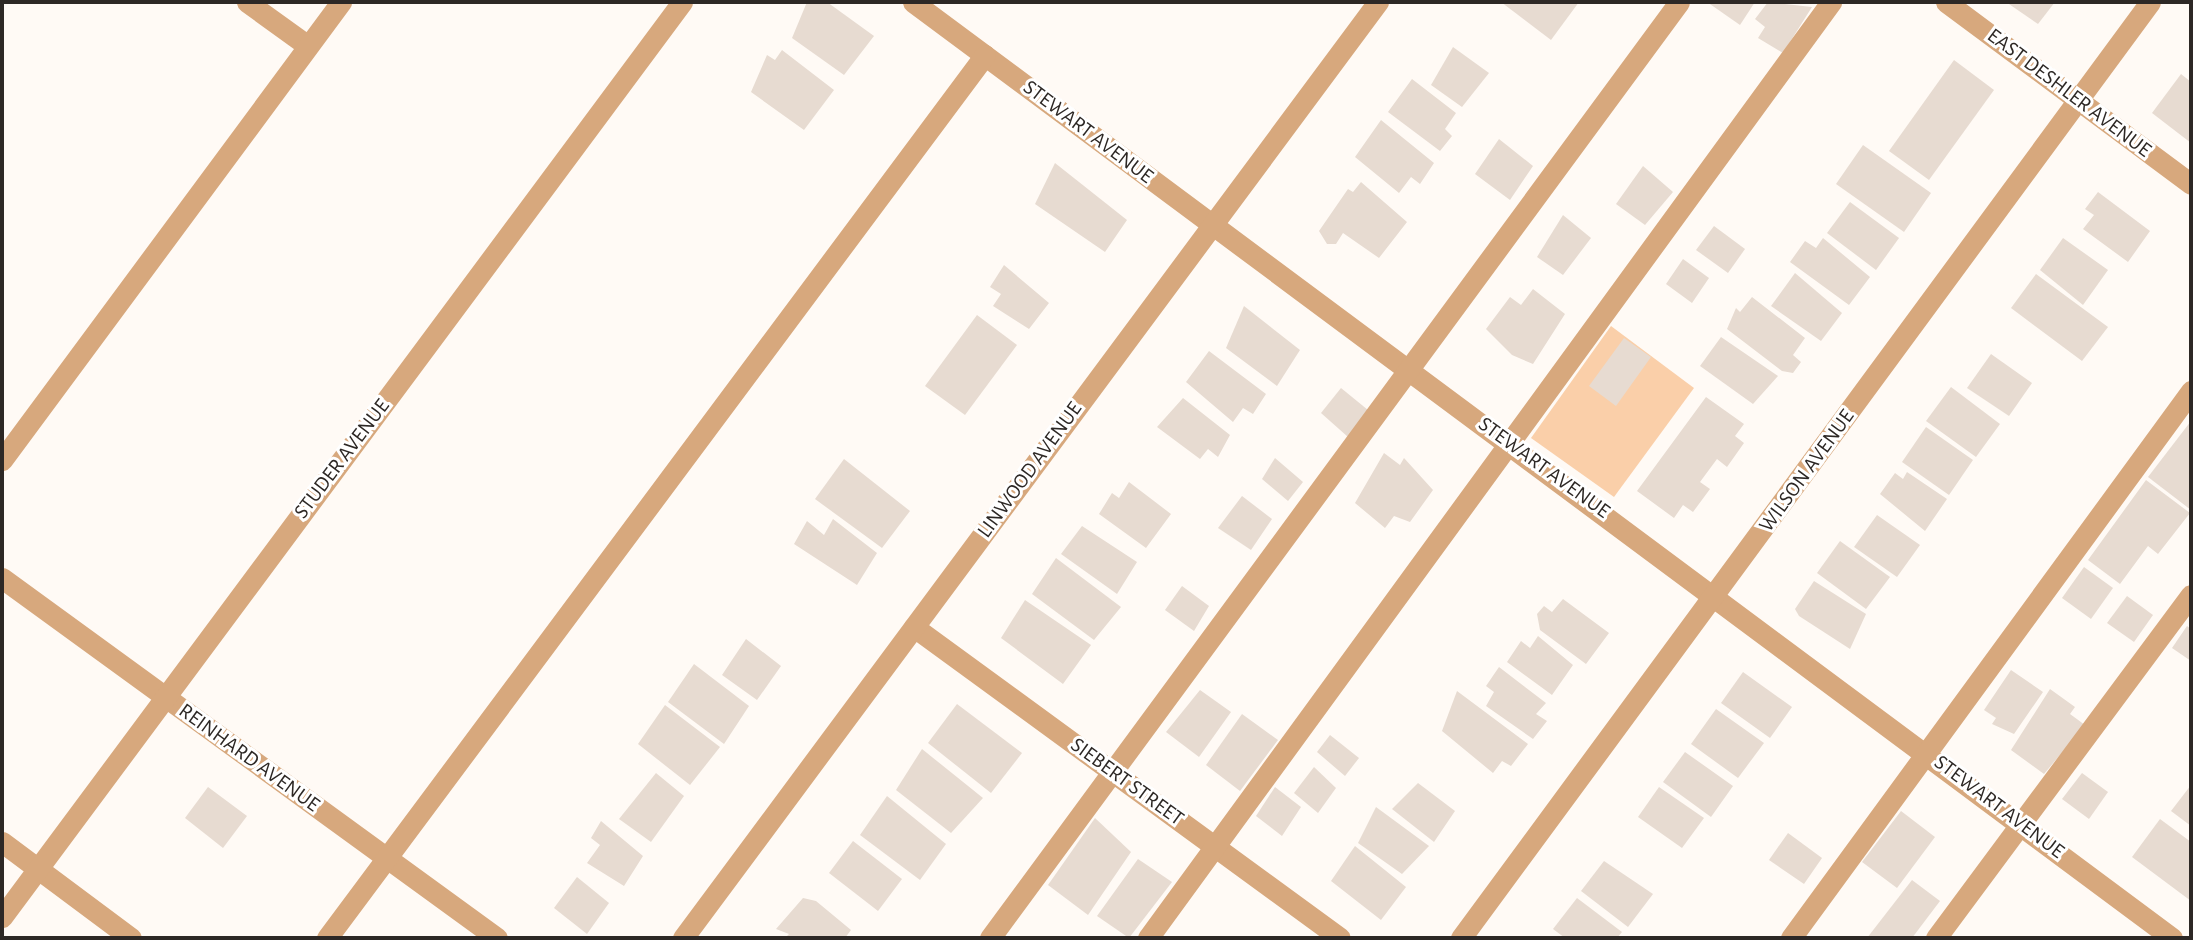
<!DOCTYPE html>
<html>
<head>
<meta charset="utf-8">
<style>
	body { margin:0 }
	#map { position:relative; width:2193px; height:940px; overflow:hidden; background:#fffaf5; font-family:"Alegreya Sans",sans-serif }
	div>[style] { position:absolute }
	.green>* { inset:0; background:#facfa9 }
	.building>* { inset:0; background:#e7dbd1 }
	.minor>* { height:21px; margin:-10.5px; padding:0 10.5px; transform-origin:10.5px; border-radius:10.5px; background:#d7a87d }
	span { translate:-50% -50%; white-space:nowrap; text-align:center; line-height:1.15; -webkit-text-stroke:6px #fff; paint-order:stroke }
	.street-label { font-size:21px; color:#2d2825 }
	.frame { position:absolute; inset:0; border:4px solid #2d2825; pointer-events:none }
</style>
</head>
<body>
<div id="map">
	<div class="green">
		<div style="clip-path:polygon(1611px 326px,1694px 388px,1614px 497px,1531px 438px)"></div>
	</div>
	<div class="building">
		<div style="clip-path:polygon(807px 2px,827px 2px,874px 36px,844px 75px,792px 38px)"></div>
		<div style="clip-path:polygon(1501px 2px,1579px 2px,1551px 40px)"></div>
		<div style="clip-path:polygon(1707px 2px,1755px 2px,1740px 25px)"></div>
		<div style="clip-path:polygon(1768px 2px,1812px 7px,1783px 53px,1758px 38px,1765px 27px,1755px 19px)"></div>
		<div style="clip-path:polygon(2006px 2px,2055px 2px,2038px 24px)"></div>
		<div style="clip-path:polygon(1453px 47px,1489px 73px,1462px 107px,1431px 85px)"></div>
		<div style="clip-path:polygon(782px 50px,834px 90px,804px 130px,751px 92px,767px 55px,775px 60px)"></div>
		<div style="clip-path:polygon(1954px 60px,1994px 90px,1929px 180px,1889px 151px)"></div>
		<div style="clip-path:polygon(2181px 74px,2191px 82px,2191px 143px,2152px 113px)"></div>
		<div style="clip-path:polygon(1412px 79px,1456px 113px,1445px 129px,1452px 136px,1440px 151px,1388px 112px)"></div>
		<div style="clip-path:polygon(1381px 120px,1434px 163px,1420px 184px,1411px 177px,1399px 193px,1355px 157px)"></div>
		<div style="clip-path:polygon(1499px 139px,1533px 166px,1510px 200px,1475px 174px)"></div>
		<div style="clip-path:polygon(1863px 145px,1931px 193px,1904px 232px,1836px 184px)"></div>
		<div style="clip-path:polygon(1055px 163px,1127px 220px,1105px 252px,1035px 204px)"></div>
		<div style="clip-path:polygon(1643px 166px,1673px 192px,1645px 225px,1616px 204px)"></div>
		<div style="clip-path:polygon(1361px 182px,1407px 222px,1379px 258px,1343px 233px,1336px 244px,1327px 244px,1319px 231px,1348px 189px,1353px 192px)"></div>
		<div style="clip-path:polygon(2098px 192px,2150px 231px,2128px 262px,2083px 229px,2094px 215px,2085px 209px)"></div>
		<div style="clip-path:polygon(1850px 202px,1899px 238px,1876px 270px,1827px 233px)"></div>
		<div style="clip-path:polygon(1563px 215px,1591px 238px,1563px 275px,1537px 257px)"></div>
		<div style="clip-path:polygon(1714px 226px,1745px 249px,1728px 273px,1696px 250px)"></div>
		<div style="clip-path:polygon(1823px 238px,1870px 277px,1849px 305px,1790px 262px,1805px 241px,1816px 248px)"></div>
		<div style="clip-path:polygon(2063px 238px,2108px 270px,2083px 305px,2040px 270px)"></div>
		<div style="clip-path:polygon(1683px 259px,1709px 278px,1692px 303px,1666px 284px)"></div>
		<div style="clip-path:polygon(1004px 265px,1049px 303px,1029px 329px,993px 306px,1001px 294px,990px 287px)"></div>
		<div style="clip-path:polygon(1795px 273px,1842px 313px,1821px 341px,1771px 306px)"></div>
		<div style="clip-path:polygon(2036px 274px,2108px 327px,2082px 361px,2011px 308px)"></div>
		<div style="clip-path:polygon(1533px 289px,1565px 314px,1533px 364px,1512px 355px,1486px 329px,1510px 297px,1521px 305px)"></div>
		<div style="clip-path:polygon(1752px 297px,1805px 338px,1793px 355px,1801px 362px,1793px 373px,1782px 371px,1727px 329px,1736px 308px,1740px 312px)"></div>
		<div style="clip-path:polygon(1244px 306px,1300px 350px,1277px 386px,1226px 348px)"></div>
		<div style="clip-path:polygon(977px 315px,1017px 345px,965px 415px,925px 386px)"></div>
		<div style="clip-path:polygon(1721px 337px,1778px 376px,1753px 404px,1700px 366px)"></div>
		<div style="clip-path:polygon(1624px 338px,1651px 357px,1616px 406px,1589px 386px)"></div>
		<div style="clip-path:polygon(1209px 351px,1266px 394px,1253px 414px,1243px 408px,1233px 422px,1186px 382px)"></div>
		<div style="clip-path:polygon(1991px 354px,2032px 383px,2009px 416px,1967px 388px)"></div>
		<div style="clip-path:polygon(1951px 387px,2000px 424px,1976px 457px,1926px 421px)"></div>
		<div style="clip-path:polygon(1341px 388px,1368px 410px,1348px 437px,1321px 413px)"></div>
		<div style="clip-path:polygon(1706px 397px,1744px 424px,1735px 436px,1744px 443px,1727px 467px,1717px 459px,1700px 482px,1710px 489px,1693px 512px,1683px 505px,1674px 518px,1637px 491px)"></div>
		<div style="clip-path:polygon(1183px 398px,1230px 435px,1218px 457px,1208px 449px,1200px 459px,1157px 427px)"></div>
		<div style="clip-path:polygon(2191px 421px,2191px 510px,2148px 477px)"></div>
		<div style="clip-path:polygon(1926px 427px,1973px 460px,1949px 495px,1902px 462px)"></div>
		<div style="clip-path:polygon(1384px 453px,1400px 465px,1404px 458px,1433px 490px,1410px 522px,1394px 516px,1385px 528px,1355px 503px)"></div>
		<div style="clip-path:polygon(1275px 458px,1303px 482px,1288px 501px,1262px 479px)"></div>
		<div style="clip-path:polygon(844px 459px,910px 511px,882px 548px,815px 499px)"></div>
		<div style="clip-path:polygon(1907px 472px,1947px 499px,1925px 531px,1880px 494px,1895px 473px,1903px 479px)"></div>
		<div style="clip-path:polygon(2146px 480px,2190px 513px,2158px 554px,2148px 546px,2120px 584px,2088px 560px)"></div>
		<div style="clip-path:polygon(1129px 482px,1171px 514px,1146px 548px,1099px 514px,1112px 493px,1119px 498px)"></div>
		<div style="clip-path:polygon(1242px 496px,1272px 519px,1251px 550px,1218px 528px)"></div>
		<div style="clip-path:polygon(1877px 515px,1920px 545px,1897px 577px,1854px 547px)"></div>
		<div style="clip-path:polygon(833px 519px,877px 553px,857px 585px,794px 544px,807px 521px,824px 535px)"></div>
		<div style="clip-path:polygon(1082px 526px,1137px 562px,1117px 594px,1061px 554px)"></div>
		<div style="clip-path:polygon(1840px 541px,1890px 577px,1866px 609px,1817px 573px)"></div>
		<div style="clip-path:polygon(1056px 558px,1121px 607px,1094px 640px,1032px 594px)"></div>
		<div style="clip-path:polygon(2084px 567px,2113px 588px,2091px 619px,2062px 598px)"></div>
		<div style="clip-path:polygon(1814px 581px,1866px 614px,1850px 649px,1799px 616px,1795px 609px)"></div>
		<div style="clip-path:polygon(1182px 586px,1209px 606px,1194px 631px,1165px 610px)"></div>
		<div style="clip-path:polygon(2127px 596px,2153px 615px,2134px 642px,2107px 623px)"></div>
		<div style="clip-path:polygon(1563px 599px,1609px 633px,1586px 664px,1540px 630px,1537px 614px,1544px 606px,1552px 612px)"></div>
		<div style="clip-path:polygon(1025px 600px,1091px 645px,1063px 684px,1001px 638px)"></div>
		<div style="clip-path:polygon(2187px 626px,2191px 629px,2191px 661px,2172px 648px)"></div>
		<div style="clip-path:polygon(1538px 636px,1573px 665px,1552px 695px,1507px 662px,1521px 641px,1530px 648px)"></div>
		<div style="clip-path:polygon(746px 639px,781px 666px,757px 700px,722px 675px)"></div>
		<div style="clip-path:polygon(694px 664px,749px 706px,724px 744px,668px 702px)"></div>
		<div style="clip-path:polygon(1499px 667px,1546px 703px,1536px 714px,1547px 721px,1533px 739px,1486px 706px,1494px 692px,1486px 686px)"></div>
		<div style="clip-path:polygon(2011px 670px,2043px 692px,2014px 734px,1992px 724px,1996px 718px,1984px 710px)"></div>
		<div style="clip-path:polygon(1743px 672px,1792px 707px,1770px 738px,1721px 703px)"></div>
		<div style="clip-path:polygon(2050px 689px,2075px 707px,2070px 714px,2085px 725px,2044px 774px,2011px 750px)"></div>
		<div style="clip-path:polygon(1200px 690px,1231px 712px,1199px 757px,1166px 732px)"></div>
		<div style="clip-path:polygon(1457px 691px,1528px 744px,1511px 766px,1502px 761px,1493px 773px,1442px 731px)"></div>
		<div style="clip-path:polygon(957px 704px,1022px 753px,991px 793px,928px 743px)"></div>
		<div style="clip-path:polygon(665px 705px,720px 747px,690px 785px,638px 744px)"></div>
		<div style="clip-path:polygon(1716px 709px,1764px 743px,1738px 778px,1691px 744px)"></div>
		<div style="clip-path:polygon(1242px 714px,1278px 740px,1240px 791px,1206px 765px)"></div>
		<div style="clip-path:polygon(1330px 735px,1359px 758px,1345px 776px,1317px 752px)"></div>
		<div style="clip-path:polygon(922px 749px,983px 798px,951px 833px,896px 790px)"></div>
		<div style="clip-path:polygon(1685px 752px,1733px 786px,1711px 817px,1663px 782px)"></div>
		<div style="clip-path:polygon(1314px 767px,1336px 788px,1318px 813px,1294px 793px)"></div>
		<div style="clip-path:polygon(656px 773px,684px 796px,651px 842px,619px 819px)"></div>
		<div style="clip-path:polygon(2082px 773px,2108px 792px,2089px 819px,2062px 799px)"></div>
		<div style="clip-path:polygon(1418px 783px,1455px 811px,1434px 842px,1392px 809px)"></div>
		<div style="clip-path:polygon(2191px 785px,2191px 826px,2171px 811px)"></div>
		<div style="clip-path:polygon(208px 787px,247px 816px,223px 848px,185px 818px)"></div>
		<div style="clip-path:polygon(1275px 787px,1301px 807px,1282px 836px,1256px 816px)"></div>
		<div style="clip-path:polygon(1659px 787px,1704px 818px,1682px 848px,1638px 817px)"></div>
		<div style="clip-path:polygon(887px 796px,946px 844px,920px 880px,860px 835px)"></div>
		<div style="clip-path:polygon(1376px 807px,1429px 846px,1402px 874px,1358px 843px)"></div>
		<div style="clip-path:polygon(1901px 811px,1935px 837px,1897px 888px,1862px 862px)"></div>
		<div style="clip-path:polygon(1095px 818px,1131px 852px,1088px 915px,1048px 885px)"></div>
		<div style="clip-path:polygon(2160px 819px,2191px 842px,2191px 901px,2132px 857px)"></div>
		<div style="clip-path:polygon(601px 821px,643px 856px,624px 886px,587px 863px,600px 845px,591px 838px)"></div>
		<div style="clip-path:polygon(1788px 833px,1822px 858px,1804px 884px,1769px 860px)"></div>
		<div style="clip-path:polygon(853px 841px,902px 879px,878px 911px,829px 873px)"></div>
		<div style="clip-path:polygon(1355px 846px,1406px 887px,1381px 920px,1331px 881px)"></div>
		<div style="clip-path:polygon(1138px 859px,1172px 882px,1129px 938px,1097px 916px)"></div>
		<div style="clip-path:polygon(1604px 861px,1653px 894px,1628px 927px,1581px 891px)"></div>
		<div style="clip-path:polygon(577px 877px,609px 903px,587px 934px,554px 908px)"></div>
		<div style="clip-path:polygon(1912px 880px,1940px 901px,1912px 938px,1867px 938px)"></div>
		<div style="clip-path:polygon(803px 898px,816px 901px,851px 930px,845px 938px,785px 938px,789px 934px,776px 929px)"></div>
		<div style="clip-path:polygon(1577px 898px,1622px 932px,1617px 938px,1565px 938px,1553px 929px)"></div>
	</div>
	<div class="minor">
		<div style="left:247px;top:2px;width:75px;rotate:35.8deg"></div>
		<div style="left:913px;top:2px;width:1569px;rotate:36.63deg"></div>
		<div style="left:1946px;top:2px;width:305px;rotate:36.6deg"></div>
		<div style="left:2px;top:460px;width:570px;rotate:-53.49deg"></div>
		<div style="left:2px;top:578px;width:612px;rotate:36.03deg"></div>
		<div style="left:914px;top:627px;width:527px;rotate:36.13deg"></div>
		<div style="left:2px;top:842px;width:161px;rotate:36.7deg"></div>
		<div style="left:2px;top:917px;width:1140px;rotate:-53.38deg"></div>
		<div style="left:327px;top:938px;width:1101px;rotate:-53.31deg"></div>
		<div style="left:683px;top:938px;width:1166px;rotate:-53.41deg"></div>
		<div style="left:990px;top:938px;width:1162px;rotate:-53.64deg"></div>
		<div style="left:1148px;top:938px;width:1159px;rotate:-53.88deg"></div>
		<div style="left:1461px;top:938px;width:1162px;rotate:-53.64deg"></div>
		<div style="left:1791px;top:938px;width:678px;rotate:-53.82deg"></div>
		<div style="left:1936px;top:938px;width:427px;rotate:-53.4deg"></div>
	</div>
	<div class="street-label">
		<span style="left:2069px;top:93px;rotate:37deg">EAST DESHLER AVENUE</span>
		<span style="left:1088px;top:132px;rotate:37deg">STEWART AVENUE</span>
		<span style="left:342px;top:459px;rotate:-53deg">STUDER AVENUE</span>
		<span style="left:1544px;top:468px;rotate:36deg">STEWART AVENUE</span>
		<span style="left:1030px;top:470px;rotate:-54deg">LINWOOD AVENUE</span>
		<span style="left:1807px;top:471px;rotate:-54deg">WILSON AVENUE</span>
		<span style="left:249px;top:758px;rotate:36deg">REINHARD AVENUE</span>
		<span style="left:1127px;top:782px;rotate:36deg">SIEBERT STREET</span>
		<span style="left:1999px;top:807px;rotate:37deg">STEWART AVENUE</span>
	</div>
	<div class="frame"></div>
</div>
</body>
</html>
